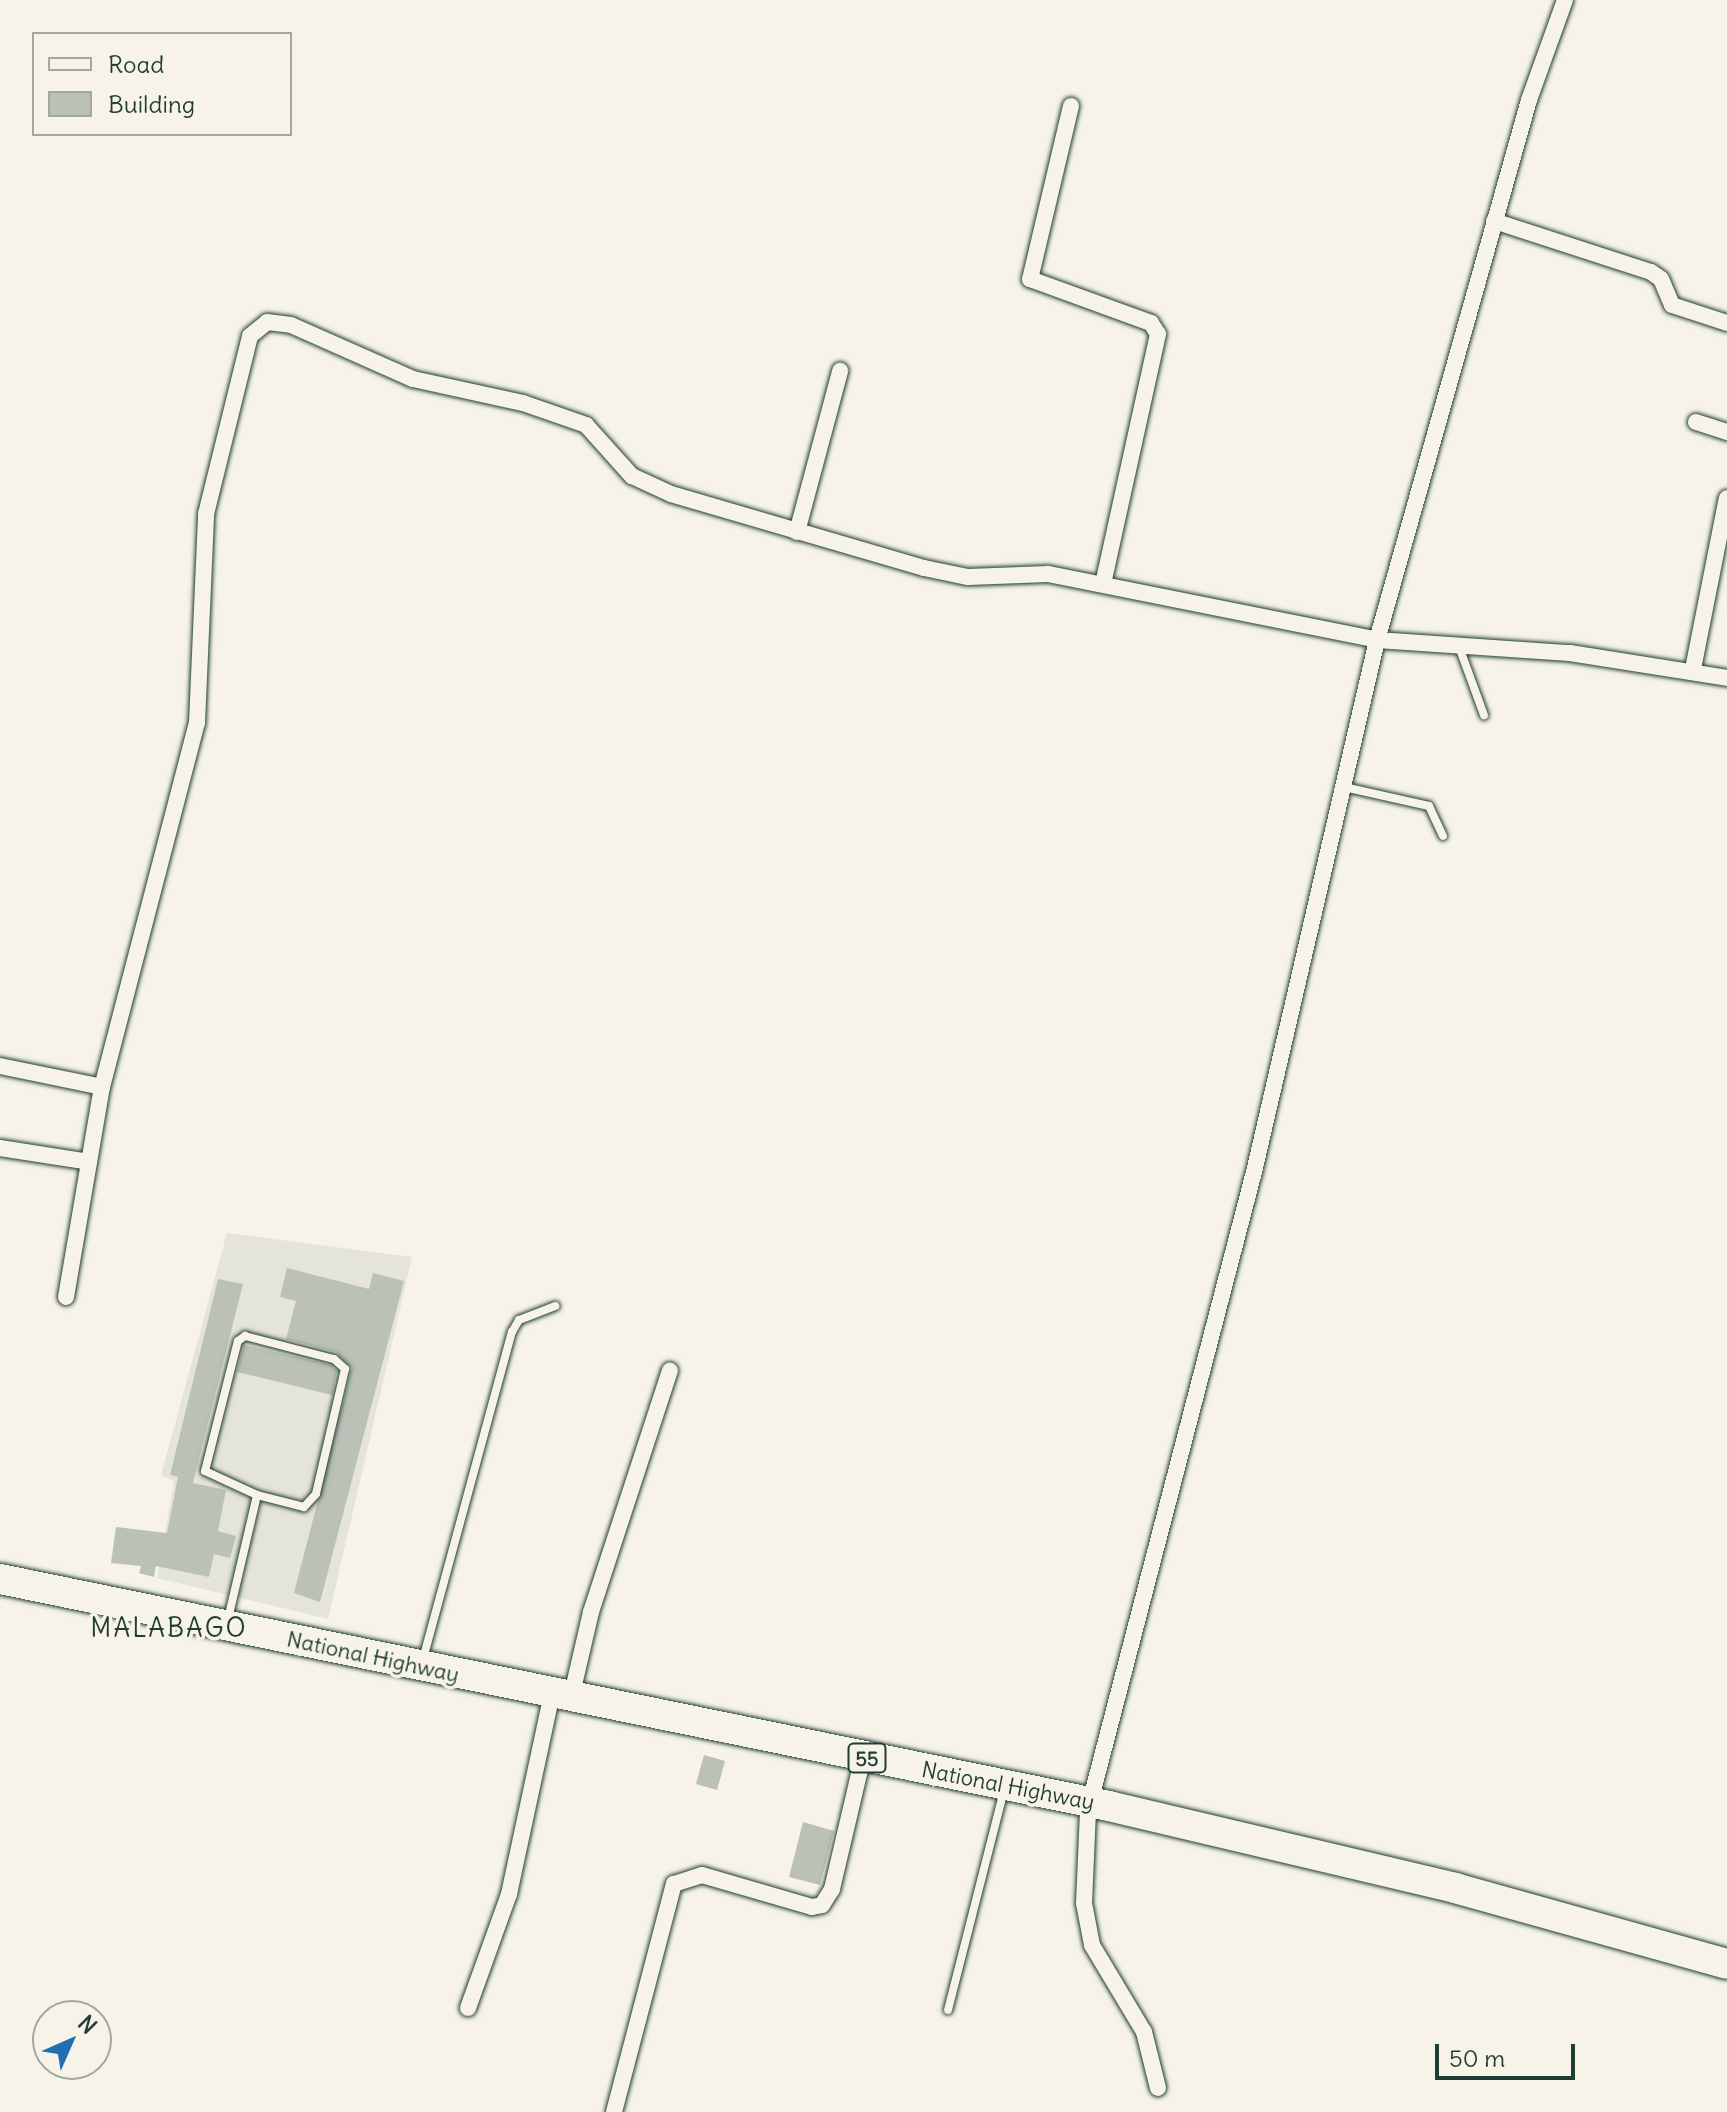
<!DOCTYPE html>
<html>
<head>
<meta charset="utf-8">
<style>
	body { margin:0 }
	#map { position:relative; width:1727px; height:2112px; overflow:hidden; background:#f7f3e8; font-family:Delius,sans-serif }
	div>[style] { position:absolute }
	.built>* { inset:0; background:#e5e4d9 }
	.building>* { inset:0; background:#bbc1b6 }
	.roads { filter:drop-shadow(0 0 2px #1f3d34) drop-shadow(0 0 2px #1f3d34) }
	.lane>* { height:8px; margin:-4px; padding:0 4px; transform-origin:4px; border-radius:4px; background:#f7f3e8 }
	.street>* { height:16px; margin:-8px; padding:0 8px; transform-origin:8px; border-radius:8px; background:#f7f3e8 }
	.highway>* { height:30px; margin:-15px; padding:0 15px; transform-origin:15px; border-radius:15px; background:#f7f3e8 }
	span { translate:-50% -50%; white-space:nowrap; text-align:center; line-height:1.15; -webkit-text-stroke:7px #f7f3e8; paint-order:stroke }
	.shield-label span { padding:2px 6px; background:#f7f3e8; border:2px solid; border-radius:6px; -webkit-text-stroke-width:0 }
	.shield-label { font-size:20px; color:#1f3d34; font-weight:700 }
	.street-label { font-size:22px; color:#1f3d34 }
	.quarter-label { font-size:26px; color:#1f3d34; letter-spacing:2px }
	.legend { position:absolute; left:32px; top:32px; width:260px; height:104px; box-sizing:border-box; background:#f7f3e8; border:2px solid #a1aaa0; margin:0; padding:10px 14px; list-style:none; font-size:24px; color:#1f3d34 }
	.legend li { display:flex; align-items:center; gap:16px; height:40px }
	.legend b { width:40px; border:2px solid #a1aaa0 }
	.north { position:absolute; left:32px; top:2000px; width:80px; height:80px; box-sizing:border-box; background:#f7f3e8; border:2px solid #a1aaa0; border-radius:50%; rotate:45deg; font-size:22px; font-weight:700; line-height:32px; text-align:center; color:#1f3d34 }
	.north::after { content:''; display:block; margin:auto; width:28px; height:36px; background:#1f6fb2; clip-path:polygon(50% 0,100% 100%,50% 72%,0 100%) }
	.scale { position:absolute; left:1435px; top:2044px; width:140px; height:36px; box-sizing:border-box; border:4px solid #1f3d34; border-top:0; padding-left:10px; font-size:24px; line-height:28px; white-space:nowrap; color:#1f3d34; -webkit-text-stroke:6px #f7f3e8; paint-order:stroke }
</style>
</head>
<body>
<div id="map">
	<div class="built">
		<div style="clip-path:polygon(227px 1233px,412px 1257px,328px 1619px,157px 1578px,174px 1481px,161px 1475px)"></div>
	</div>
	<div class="building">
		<div style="clip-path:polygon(287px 1268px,369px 1289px,373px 1273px,404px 1281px,320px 1602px,294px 1593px,352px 1368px,336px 1352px,286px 1339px,296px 1301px,280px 1297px)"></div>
		<div style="clip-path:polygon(218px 1279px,243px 1284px,193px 1483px,226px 1490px,218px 1531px,236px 1536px,230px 1558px,214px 1554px,209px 1577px,156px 1566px,154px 1577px,139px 1573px,141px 1566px,111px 1563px,116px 1527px,167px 1533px,178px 1477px,170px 1475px)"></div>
		<div style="clip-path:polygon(244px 1345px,331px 1365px,337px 1371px,332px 1395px,237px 1372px)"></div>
		<div style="clip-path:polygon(704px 1755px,725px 1761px,717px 1790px,696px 1784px)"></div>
		<div style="clip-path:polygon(803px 1822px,834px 1831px,820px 1885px,789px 1877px)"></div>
	</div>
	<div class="roads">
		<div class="lane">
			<div style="left:1458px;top:644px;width:76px;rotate:69.9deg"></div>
			<div style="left:1344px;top:787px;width:87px;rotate:12.6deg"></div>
			<div style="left:1429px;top:806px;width:33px;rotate:65deg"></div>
			<div style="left:245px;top:1336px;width:92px;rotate:14.5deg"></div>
			<div style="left:334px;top:1359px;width:15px;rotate:42deg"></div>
			<div style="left:345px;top:1369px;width:128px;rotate:103.1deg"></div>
			<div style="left:316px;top:1494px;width:18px;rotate:133deg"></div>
			<div style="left:304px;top:1507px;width:49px;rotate:-165.7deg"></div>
			<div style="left:257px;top:1495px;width:57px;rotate:-155.2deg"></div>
			<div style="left:205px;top:1471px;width:134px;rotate:-75.8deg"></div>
			<div style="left:238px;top:1341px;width:9px;rotate:-36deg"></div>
			<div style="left:228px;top:1619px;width:127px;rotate:-76.8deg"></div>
			<div style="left:423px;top:1659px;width:339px;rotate:-74.8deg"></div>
			<div style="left:512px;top:1332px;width:14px;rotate:-60deg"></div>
			<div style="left:519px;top:1320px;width:39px;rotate:-21deg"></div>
			<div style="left:948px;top:2010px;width:226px;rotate:-75.7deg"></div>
		</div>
		<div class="street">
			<div style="left:1071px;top:106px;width:178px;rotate:103.3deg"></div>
			<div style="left:1030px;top:279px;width:129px;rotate:20deg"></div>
			<div style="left:1151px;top:323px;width:13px;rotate:58deg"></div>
			<div style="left:1158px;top:334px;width:256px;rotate:102.4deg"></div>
			<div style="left:1494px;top:221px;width:165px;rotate:18deg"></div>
			<div style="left:1651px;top:272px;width:12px;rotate:35deg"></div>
			<div style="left:1661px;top:279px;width:28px;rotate:67deg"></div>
			<div style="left:1672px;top:305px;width:58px;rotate:18.1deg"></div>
			<div style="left:1696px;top:422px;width:33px;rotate:18deg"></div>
			<div style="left:797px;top:532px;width:167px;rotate:-75deg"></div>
			<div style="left:1693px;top:669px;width:174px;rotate:-78.8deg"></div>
			<div style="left:0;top:1066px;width:104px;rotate:11.6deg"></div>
			<div style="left:0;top:1148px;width:90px;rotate:8.9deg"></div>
			<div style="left:66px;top:1297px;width:213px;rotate:-80.3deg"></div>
			<div style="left:102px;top:1087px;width:376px;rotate:-75.4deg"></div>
			<div style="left:197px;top:723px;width:209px;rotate:-87.5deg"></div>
			<div style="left:206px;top:514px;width:183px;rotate:-76.1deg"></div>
			<div style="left:250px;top:336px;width:22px;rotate:-39deg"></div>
			<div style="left:267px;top:322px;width:24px;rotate:7deg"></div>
			<div style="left:291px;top:325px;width:133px;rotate:23.9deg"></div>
			<div style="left:413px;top:379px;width:113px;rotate:12.3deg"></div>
			<div style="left:523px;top:403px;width:67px;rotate:19.2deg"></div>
			<div style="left:586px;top:425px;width:69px;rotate:48deg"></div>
			<div style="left:632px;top:476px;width:43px;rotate:24.8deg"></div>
			<div style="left:671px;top:494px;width:264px;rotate:16.3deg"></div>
			<div style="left:924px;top:568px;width:45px;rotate:11.6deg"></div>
			<div style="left:968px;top:577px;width:80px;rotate:-2.1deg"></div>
			<div style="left:1048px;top:574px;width:336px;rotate:11.3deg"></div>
			<div style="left:1377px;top:640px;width:193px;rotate:3.9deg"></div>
			<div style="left:1570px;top:653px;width:159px;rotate:9deg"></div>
			<div style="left:571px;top:1698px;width:88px;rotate:-76.9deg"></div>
			<div style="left:591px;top:1612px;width:254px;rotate:-71.9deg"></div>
			<div style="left:468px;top:2008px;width:121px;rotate:-70.2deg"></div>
			<div style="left:509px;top:1894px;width:205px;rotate:-77.9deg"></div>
			<div style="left:1158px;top:2088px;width:58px;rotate:-104deg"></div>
			<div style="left:1144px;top:2032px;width:101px;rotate:-120.9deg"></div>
			<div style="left:1092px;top:1945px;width:43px;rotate:-100.8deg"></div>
			<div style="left:1084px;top:1903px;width:93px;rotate:-87.5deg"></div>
			<div style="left:1088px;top:1810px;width:659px;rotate:-75.42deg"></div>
			<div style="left:1254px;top:1172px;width:546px;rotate:-76.98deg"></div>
			<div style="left:1377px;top:640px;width:561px;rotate:-74.28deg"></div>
			<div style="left:1529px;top:100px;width:106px;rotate:-70.2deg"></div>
			<div style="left:614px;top:2112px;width:236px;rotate:-75.3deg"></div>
			<div style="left:674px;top:1884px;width:29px;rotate:-18deg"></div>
			<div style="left:702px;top:1875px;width:115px;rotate:16.2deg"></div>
			<div style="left:812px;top:1907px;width:10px;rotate:-11deg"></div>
			<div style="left:822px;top:1905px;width:19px;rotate:-58deg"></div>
			<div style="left:832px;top:1889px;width:136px;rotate:-76.8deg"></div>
		</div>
		<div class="highway">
			<div style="left:0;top:1579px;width:1132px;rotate:11.57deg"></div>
			<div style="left:1109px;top:1806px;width:356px;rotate:13.3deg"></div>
			<div style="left:1455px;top:1888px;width:282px;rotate:15.6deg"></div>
		</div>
	</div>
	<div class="shield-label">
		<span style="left:867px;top:1758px">55</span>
	</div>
	<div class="street-label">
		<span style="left:373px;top:1657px;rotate:12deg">National Highway</span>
		<span style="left:1008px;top:1786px;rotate:11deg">National Highway</span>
	</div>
	<div class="quarter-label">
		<span style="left:169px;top:1628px">MALABAGO</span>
	</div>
	<ul class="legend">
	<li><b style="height:10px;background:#f7f3e8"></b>Road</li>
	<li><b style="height:22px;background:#bbc1b6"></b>Building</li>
	</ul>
	<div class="north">N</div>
	<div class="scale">50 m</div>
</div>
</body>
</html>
